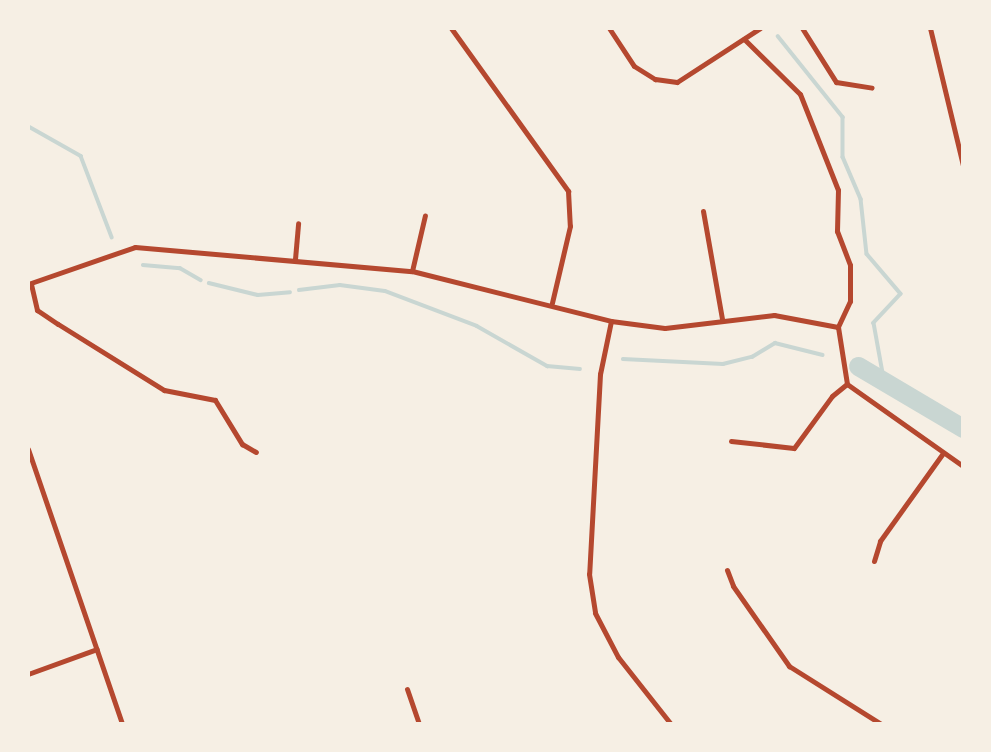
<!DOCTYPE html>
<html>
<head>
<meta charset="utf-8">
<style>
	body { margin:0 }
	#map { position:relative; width:991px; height:752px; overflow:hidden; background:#f6efe4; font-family:"Source Sans 3",sans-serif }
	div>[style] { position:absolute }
	.stream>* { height:3.5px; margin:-1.75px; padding:0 1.75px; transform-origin:1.75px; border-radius:1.75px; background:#c9d6d2 }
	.river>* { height:19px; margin:-9.5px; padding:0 9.5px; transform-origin:9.5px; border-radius:9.5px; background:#c9d6d2 }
	.minor>* { height:5px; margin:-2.5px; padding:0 2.5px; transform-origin:2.5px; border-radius:2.5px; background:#b5482f }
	span { translate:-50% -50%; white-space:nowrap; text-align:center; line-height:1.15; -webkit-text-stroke:7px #f6efe4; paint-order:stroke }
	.frame { position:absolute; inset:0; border:30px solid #f6efe4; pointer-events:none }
</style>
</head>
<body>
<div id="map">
	<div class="stream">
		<div style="left:778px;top:36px;width:104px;rotate:51.3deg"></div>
		<div style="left:843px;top:117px;width:40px;rotate:90deg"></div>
		<div style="left:843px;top:157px;width:46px;rotate:66.8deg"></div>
		<div style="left:861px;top:199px;width:55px;rotate:83.8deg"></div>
		<div style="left:867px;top:254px;width:52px;rotate:49.6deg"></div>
		<div style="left:901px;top:294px;width:40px;rotate:133deg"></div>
		<div style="left:874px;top:323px;width:62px;rotate:79.8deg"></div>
		<div style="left:28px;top:126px;width:61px;rotate:29.5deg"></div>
		<div style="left:81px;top:156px;width:87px;rotate:69.1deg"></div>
		<div style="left:143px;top:265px;width:37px;rotate:5deg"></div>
		<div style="left:180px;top:268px;width:24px;rotate:30deg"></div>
		<div style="left:209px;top:283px;width:50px;rotate:13.8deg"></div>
		<div style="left:258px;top:295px;width:32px;rotate:-5deg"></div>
		<div style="left:299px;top:290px;width:41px;rotate:-7deg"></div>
		<div style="left:340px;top:285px;width:45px;rotate:7.6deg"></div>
		<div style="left:385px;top:291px;width:98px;rotate:20.8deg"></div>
		<div style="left:477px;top:326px;width:81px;rotate:29.7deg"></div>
		<div style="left:547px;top:366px;width:33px;rotate:5deg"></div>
		<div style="left:623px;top:359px;width:100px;rotate:2.9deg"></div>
		<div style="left:723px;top:364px;width:30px;rotate:-14deg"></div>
		<div style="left:752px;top:357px;width:27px;rotate:-31deg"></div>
		<div style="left:775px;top:343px;width:49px;rotate:14deg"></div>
	</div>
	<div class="river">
		<div style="left:858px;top:366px;width:122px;rotate:30.6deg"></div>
	</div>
	<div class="minor">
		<div style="left:451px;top:28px;width:201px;rotate:54.3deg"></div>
		<div style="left:568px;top:191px;width:35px;rotate:87deg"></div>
		<div style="left:570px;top:226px;width:79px;rotate:103.2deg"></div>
		<div style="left:609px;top:28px;width:45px;rotate:56.7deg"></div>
		<div style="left:634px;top:66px;width:25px;rotate:32deg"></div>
		<div style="left:655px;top:79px;width:22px;rotate:8deg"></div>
		<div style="left:677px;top:82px;width:99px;rotate:-33deg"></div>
		<div style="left:802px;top:28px;width:64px;rotate:57.8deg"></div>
		<div style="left:836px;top:82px;width:36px;rotate:9deg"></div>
		<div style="left:930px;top:28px;width:141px;rotate:76.5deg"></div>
		<div style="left:744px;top:39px;width:78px;rotate:44.5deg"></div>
		<div style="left:800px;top:94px;width:103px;rotate:68.4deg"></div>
		<div style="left:838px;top:190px;width:41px;rotate:91.4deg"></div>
		<div style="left:837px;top:231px;width:36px;rotate:69deg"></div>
		<div style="left:850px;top:265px;width:36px;rotate:90deg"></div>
		<div style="left:850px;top:301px;width:29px;rotate:115deg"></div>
		<div style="left:838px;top:327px;width:58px;rotate:81deg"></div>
		<div style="left:847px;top:384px;width:142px;rotate:35.3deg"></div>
		<div style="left:703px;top:211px;width:110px;rotate:80deg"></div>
		<div style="left:295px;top:259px;width:36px;rotate:-85deg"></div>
		<div style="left:412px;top:271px;width:57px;rotate:-76.9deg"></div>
		<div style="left:28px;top:284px;width:113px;rotate:-19.1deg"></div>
		<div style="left:135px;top:247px;width:278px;rotate:5deg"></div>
		<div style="left:412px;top:271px;width:205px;rotate:14.1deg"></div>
		<div style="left:611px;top:321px;width:54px;rotate:7.4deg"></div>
		<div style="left:665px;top:328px;width:110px;rotate:-6.8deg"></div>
		<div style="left:774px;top:315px;width:65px;rotate:10.6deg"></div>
		<div style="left:31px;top:284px;width:27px;rotate:77deg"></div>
		<div style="left:37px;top:310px;width:25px;rotate:34deg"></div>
		<div style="left:58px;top:324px;width:125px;rotate:31.9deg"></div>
		<div style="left:164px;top:390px;width:52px;rotate:11.1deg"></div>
		<div style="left:215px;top:400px;width:52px;rotate:58.5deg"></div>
		<div style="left:242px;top:444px;width:16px;rotate:30deg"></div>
		<div style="left:611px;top:321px;width:54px;rotate:101.7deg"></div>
		<div style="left:600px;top:374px;width:200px;rotate:93.1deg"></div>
		<div style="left:589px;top:574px;width:39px;rotate:81deg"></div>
		<div style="left:595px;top:613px;width:50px;rotate:62.4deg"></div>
		<div style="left:618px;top:657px;width:85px;rotate:51.7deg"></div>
		<div style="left:731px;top:441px;width:63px;rotate:6.3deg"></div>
		<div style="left:794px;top:448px;width:64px;rotate:-53.8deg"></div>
		<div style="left:832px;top:396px;width:19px;rotate:-39deg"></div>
		<div style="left:28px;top:449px;width:291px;rotate:71.1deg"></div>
		<div style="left:874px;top:561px;width:21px;rotate:-73deg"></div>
		<div style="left:880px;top:541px;width:108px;rotate:-54.4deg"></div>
		<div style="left:727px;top:570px;width:17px;rotate:69deg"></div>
		<div style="left:733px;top:586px;width:98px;rotate:55deg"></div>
		<div style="left:789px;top:666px;width:109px;rotate:32.2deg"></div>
		<div style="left:28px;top:674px;width:73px;rotate:-19.9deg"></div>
		<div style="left:407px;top:689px;width:37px;rotate:71deg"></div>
		<div style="left:962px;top:724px;width:1px;rotate:-45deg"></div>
	</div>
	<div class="frame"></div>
</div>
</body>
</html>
